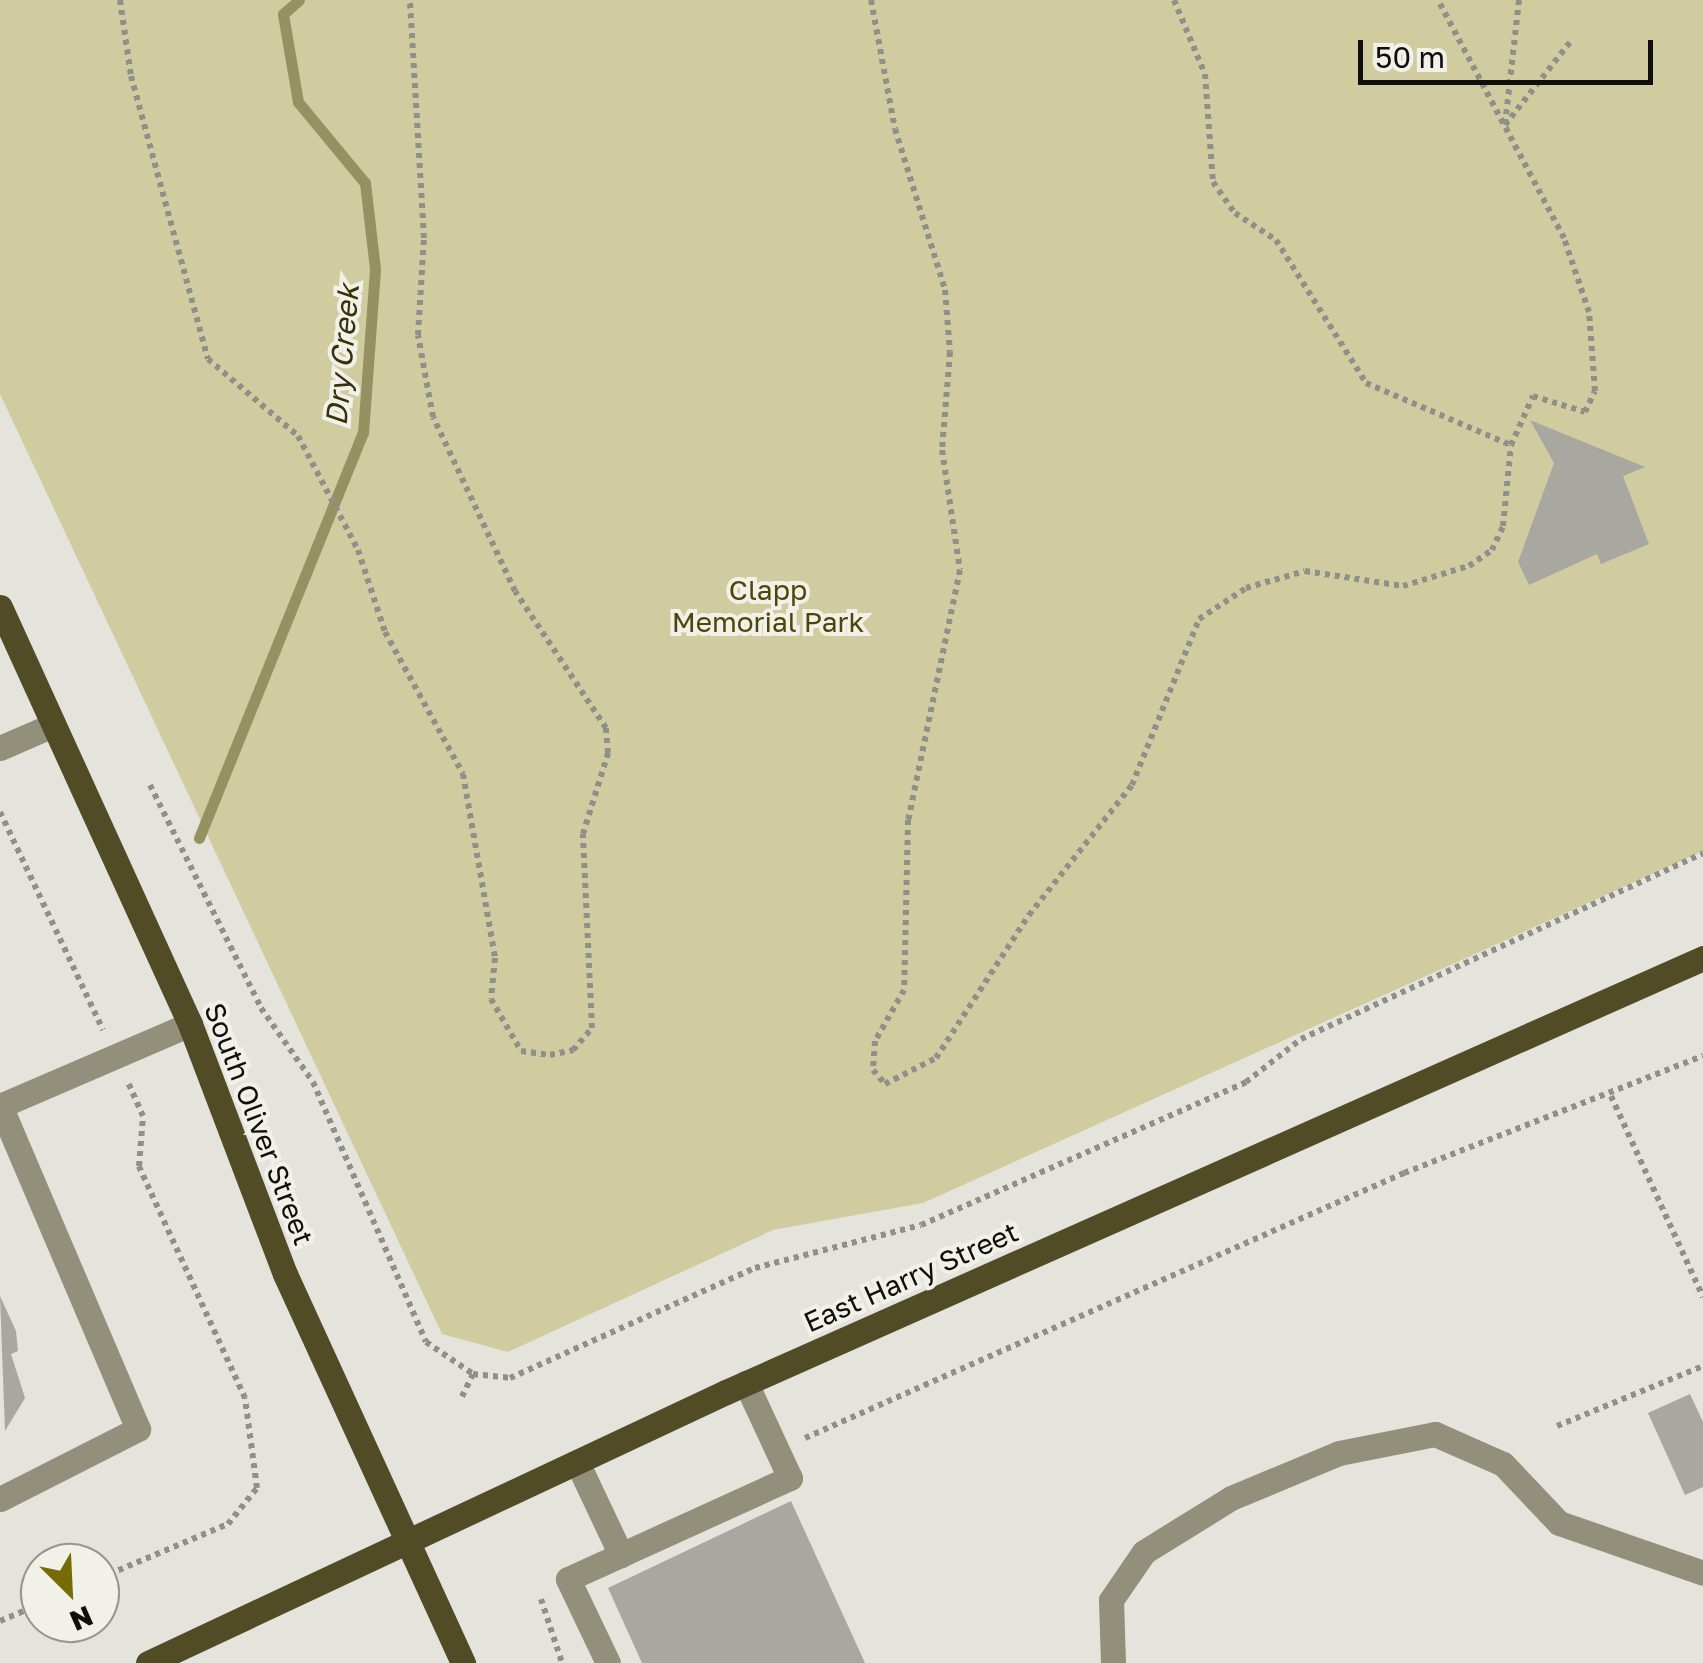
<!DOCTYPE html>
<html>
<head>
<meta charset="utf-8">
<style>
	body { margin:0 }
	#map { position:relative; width:1703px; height:1663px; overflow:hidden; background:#e4e4dc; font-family:"Golos Text",sans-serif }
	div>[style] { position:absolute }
	.green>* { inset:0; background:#d1cca0 }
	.stream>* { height:11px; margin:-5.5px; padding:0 5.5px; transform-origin:5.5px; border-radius:5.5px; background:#969160 }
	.building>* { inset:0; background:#a8a8a1 }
	.path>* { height:6px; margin-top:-3px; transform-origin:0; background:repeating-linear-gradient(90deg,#90908a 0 5px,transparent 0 10px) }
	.minor>* { height:25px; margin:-12.5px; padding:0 12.5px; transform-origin:12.5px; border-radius:12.5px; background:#92907b }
	.major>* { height:25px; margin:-12.5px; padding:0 12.5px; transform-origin:12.5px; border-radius:12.5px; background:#514c26 }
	span { translate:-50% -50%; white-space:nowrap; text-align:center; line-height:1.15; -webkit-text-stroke:8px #f1f1e9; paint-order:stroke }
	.park-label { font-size:28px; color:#4e4607 }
	.street-label { font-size:28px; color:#0e0e0b }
	.water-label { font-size:30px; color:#363107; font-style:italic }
	.north { position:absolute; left:20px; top:1543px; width:100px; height:100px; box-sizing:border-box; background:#f1f1e9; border:2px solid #969690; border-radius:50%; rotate:156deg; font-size:28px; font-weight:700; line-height:40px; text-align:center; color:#0e0e0b }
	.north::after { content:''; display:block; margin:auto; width:35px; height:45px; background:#766b05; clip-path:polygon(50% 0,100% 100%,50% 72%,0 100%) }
	.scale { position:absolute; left:1358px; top:40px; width:295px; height:45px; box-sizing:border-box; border:5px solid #0e0e0b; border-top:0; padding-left:12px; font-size:30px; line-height:35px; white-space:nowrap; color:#0e0e0b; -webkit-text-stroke:8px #f1f1e9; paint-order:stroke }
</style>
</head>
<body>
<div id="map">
	<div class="green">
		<div style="clip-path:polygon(0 0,1703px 0,1703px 851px,923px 1203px,773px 1230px,508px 1352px,442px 1334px,0 394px)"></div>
	</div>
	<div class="stream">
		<div style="left:199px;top:838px;width:437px;rotate:-68deg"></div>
		<div style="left:363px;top:433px;width:164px;rotate:-85.8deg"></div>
		<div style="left:375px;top:269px;width:87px;rotate:-96.6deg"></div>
		<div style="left:365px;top:183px;width:105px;rotate:-129.6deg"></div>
		<div style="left:298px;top:102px;width:89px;rotate:-99.7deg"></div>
		<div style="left:283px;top:14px;width:21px;rotate:-41deg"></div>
	</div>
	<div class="building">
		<div style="clip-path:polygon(1530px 420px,1645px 467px,1623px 476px,1649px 544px,1601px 564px,1597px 554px,1529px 585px,1518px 562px,1554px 463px)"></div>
		<div style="clip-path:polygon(0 1296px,16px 1331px,18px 1351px,11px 1354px,25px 1398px,5px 1431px)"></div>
		<div style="clip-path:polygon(1690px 1394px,1703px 1422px,1703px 1487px,1685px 1495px,1648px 1413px)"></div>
		<div style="clip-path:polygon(791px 1501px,865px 1663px,642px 1663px,608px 1588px)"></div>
	</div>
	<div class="path">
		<div style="left:120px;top:0;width:77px;rotate:81.8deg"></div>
		<div style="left:131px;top:76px;width:293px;rotate:74.8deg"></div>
		<div style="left:208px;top:359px;width:118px;rotate:40.5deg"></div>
		<div style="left:298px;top:436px;width:129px;rotate:62.2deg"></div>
		<div style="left:358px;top:550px;width:86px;rotate:71.8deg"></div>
		<div style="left:385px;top:632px;width:162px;rotate:61.2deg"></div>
		<div style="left:463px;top:774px;width:187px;rotate:80.1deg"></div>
		<div style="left:495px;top:958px;width:41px;rotate:95.6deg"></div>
		<div style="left:491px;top:999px;width:60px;rotate:60deg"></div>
		<div style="left:521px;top:1051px;width:29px;rotate:8deg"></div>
		<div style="left:550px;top:1055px;width:24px;rotate:-12deg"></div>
		<div style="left:573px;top:1050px;width:29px;rotate:-49deg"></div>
		<div style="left:592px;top:1028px;width:194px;rotate:-92.7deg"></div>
		<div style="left:583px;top:834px;width:85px;rotate:-72.8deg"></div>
		<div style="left:608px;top:753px;width:25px;rotate:-95deg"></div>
		<div style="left:606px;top:728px;width:164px;rotate:-123.6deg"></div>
		<div style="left:515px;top:591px;width:192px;rotate:-115.2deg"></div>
		<div style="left:433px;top:417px;width:83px;rotate:-100.4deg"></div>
		<div style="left:418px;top:335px;width:97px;rotate:-86.5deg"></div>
		<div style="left:424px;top:238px;width:238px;rotate:-93.4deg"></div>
		<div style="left:871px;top:0;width:131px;rotate:79.5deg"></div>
		<div style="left:895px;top:129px;width:169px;rotate:72.7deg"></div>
		<div style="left:945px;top:290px;width:62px;rotate:85.4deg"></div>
		<div style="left:950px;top:352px;width:98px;rotate:94.7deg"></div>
		<div style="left:942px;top:450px;width:121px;rotate:81.5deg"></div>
		<div style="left:960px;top:570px;width:255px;rotate:101.7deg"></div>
		<div style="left:908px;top:820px;width:170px;rotate:91.3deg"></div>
		<div style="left:904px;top:990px;width:59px;rotate:119.6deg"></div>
		<div style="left:875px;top:1041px;width:29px;rotate:94deg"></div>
		<div style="left:873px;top:1070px;width:18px;rotate:49deg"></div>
		<div style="left:885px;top:1084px;width:57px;rotate:-27deg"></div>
		<div style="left:936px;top:1058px;width:171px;rotate:-57deg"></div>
		<div style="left:1029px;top:915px;width:166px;rotate:-51.6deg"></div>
		<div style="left:1132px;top:785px;width:179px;rotate:-68deg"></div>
		<div style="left:1199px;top:619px;width:56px;rotate:-33.4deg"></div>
		<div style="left:1246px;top:588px;width:61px;rotate:-16.1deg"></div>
		<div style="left:1305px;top:571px;width:99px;rotate:8.7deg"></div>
		<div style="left:1403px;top:586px;width:69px;rotate:-16.9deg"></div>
		<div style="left:1469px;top:566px;width:28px;rotate:-35deg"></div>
		<div style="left:1492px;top:550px;width:26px;rotate:-65deg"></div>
		<div style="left:1503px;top:526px;width:81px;rotate:-84.4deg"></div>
		<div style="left:1174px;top:0;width:80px;rotate:67.3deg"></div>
		<div style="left:1205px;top:74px;width:108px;rotate:85.8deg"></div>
		<div style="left:1213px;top:182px;width:38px;rotate:55deg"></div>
		<div style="left:1235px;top:213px;width:49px;rotate:33.4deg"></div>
		<div style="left:1276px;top:240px;width:169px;rotate:57.8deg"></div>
		<div style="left:1366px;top:383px;width:158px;rotate:23.2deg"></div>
		<div style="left:1511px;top:445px;width:54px;rotate:-65.8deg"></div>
		<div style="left:1533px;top:396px;width:54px;rotate:17.1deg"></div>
		<div style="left:1585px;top:412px;width:23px;rotate:-65deg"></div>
		<div style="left:1595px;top:391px;width:79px;rotate:-94.3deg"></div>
		<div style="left:1589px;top:312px;width:78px;rotate:-108.7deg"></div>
		<div style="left:1564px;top:238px;width:269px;rotate:-117.9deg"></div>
		<div style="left:1519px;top:0;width:126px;rotate:96.4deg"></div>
		<div style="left:1505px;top:125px;width:105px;rotate:-51.9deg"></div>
		<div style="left:150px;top:785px;width:249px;rotate:63.5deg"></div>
		<div style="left:261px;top:1008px;width:90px;rotate:54.9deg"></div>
		<div style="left:313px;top:1082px;width:283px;rotate:66.5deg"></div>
		<div style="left:426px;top:1342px;width:57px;rotate:34.2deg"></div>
		<div style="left:473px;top:1374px;width:28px;rotate:116deg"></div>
		<div style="left:0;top:812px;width:241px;rotate:64.7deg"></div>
		<div style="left:1611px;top:1096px;width:221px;rotate:65.4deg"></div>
		<div style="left:473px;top:1374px;width:37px;rotate:6deg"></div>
		<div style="left:510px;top:1378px;width:269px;rotate:-24.2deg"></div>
		<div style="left:755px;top:1268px;width:171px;rotate:-14.5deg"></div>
		<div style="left:921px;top:1225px;width:355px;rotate:-23.7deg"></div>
		<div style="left:1246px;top:1082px;width:70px;rotate:-38deg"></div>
		<div style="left:1301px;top:1039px;width:443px;rotate:-24.8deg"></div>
		<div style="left:1557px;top:1426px;width:158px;rotate:-22.3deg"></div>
		<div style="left:805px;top:1438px;width:655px;rotate:-23.86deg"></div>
		<div style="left:1404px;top:1173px;width:321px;rotate:-21.4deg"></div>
		<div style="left:100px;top:1578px;width:139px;rotate:-22.9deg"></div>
		<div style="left:228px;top:1524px;width:46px;rotate:-51.1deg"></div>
		<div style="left:257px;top:1488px;width:91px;rotate:-97.6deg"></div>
		<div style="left:245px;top:1398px;width:255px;rotate:-114.6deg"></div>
		<div style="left:139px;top:1166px;width:50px;rotate:-85.4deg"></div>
		<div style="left:143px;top:1116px;width:37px;rotate:-114deg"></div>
		<div style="left:541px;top:1599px;width:67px;rotate:71.8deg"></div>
		<div style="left:0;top:1621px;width:43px;rotate:-23deg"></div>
	</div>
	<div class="minor">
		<div style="left:0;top:748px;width:58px;rotate:-23.5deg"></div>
		<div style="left:577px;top:1462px;width:103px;rotate:64.7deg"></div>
		<div style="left:0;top:1499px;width:155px;rotate:-26.9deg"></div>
		<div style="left:138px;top:1429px;width:351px;rotate:-113.1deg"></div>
		<div style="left:0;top:1106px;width:207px;rotate:-23.3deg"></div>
		<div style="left:608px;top:1663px;width:93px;rotate:-115.5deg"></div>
		<div style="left:568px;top:1579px;width:244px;rotate:-24.5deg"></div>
		<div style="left:790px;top:1478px;width:105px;rotate:-114.9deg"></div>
		<div style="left:1113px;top:1663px;width:63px;rotate:-91.8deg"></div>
		<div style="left:1111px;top:1600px;width:58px;rotate:-55.5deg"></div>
		<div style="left:1144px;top:1552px;width:102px;rotate:-31.8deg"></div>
		<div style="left:1231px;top:1498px;width:117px;rotate:-22.6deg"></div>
		<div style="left:1339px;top:1453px;width:98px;rotate:-11.2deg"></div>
		<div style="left:1435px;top:1434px;width:74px;rotate:23.8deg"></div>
		<div style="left:1503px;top:1464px;width:81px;rotate:46.5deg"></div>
		<div style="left:1559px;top:1523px;width:152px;rotate:19.1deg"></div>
	</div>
	<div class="major">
		<div style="left:0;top:607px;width:458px;rotate:65.5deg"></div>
		<div style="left:190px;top:1024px;width:267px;rotate:69.2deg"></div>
		<div style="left:285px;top:1274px;width:428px;rotate:65.4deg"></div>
		<div style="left:148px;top:1663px;width:638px;rotate:-25.12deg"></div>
		<div style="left:726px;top:1392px;width:1069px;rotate:-23.95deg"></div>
	</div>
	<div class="park-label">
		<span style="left:768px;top:606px">Clapp<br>Memorial Park</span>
	</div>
	<div class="street-label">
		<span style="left:259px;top:1124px;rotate:69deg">South Oliver Street</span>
		<span style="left:911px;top:1277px;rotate:-24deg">East Harry Street</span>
	</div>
	<div class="water-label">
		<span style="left:342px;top:355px;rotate:-85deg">Dry Creek</span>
	</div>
	<div class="north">N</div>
	<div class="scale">50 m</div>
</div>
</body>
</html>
